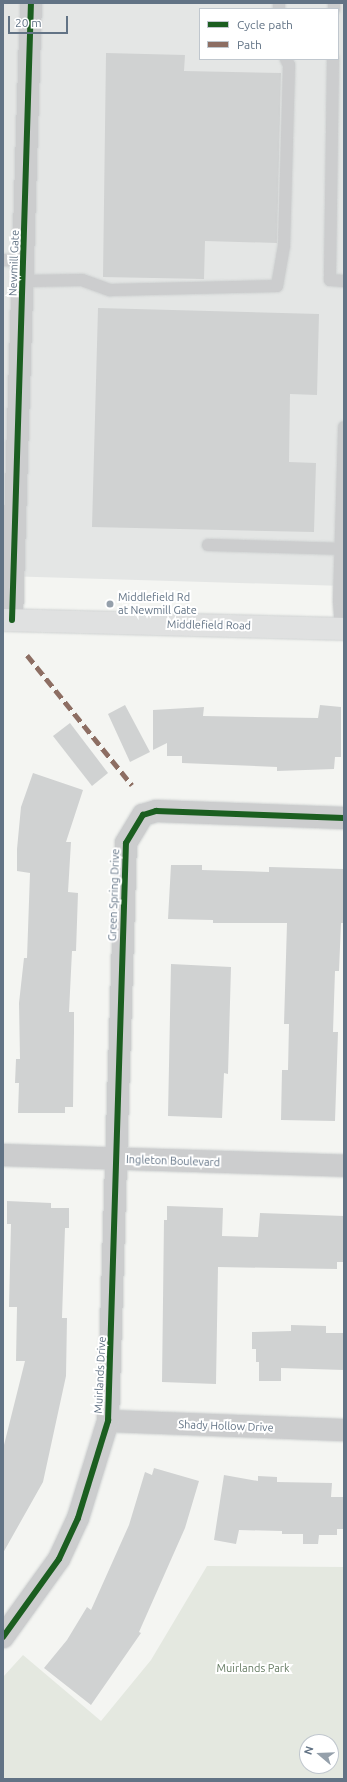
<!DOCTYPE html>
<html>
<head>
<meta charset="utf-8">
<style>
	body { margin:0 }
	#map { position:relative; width:347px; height:1782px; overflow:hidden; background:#f4f5f2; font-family:Ubuntu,sans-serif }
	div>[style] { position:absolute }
	.built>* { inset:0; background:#e4e6e5 }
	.green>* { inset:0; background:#e4e8e0 }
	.building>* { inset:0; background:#d0d2d2 }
	.roads { filter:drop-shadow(0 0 1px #cfd2d2) drop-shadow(0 0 1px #cfd2d2) }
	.service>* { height:12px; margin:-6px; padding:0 6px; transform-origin:6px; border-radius:6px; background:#cccdce }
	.minor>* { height:22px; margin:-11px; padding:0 11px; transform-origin:11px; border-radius:11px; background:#cccdce }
	.tertiary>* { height:22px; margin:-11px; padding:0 11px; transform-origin:11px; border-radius:11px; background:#cccdce }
	.secondary>* { height:22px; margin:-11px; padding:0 11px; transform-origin:11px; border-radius:11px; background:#e0e1e1 }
	.quiet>* { height:5px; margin-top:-2.5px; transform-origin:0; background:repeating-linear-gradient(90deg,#8d6e63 0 10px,transparent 0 15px) }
	.cycleway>* { height:6px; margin:-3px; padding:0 3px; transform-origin:3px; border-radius:3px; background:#1b5e20 }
	.dots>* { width:11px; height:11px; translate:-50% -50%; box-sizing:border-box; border:2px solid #fff; border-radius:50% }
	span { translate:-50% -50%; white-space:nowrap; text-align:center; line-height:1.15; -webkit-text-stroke:4px #fff; paint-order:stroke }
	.street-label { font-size:11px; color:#627385 }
	.poi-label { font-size:11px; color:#627385 }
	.left { translate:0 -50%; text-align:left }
	.park-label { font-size:11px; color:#657b62 }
	.frame { position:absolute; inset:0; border:4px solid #627385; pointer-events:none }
	.legend { position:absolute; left:199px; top:8px; width:140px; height:52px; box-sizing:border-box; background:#fff; border:1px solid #c0c7ce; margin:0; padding:5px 7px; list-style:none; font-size:12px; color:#627385 }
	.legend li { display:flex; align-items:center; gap:8px; height:20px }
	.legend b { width:20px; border:1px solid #c0c7ce }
	.north { position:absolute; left:299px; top:1734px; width:40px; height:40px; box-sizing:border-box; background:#fff; border:1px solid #c0c7ce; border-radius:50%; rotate:289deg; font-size:11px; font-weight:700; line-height:16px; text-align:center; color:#627385 }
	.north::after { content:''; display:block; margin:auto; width:14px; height:18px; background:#95a0ab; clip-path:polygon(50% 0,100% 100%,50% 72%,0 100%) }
	.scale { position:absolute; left:8px; top:16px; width:60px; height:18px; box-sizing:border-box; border:2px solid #627385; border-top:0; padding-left:5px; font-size:12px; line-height:14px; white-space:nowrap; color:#627385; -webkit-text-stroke:3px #fff; paint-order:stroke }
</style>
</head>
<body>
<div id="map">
	<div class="built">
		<div style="clip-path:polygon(evenodd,3px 3px,344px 3px,344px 586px,3px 576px,3px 3px,200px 9px,338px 9px,338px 59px,200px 59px,200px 9px)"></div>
	</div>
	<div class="green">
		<div style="clip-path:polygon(evenodd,207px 1566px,344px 1567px,344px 1779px,3px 1779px,3px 1677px,23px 1655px,101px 1721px,151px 1660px,207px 1566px,307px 1742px,331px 1742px,331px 1766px,307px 1766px,307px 1742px)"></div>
	</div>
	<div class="building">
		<div style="clip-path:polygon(106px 53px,185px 55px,184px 71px,281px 73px,277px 243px,205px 241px,204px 279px,103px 277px)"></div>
		<div style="clip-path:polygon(98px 308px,319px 314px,317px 395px,290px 394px,289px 462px,316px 463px,314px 532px,92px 527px)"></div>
		<div style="clip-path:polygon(125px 705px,150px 752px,130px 762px,108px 714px)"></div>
		<div style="clip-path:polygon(320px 705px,341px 707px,341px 757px,335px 757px,334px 769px,277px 771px,277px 767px,182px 763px,182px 756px,167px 756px,167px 743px,153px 750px,153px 710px,204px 707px,203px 716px,318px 718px)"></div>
		<div style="clip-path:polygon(70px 723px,108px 773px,92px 786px,53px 736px)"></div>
		<div style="clip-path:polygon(33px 773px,83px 790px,66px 842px,71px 842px,68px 892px,78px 893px,76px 951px,72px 951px,69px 1012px,74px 1012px,74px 1032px,73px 1107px,65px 1107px,65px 1113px,18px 1113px,19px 1083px,15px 1083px,16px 1059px,20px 1059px,19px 1003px,24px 958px,27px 958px,30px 873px,17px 871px,17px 849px,21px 807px)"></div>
		<div style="clip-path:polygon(171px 865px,202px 865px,202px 870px,269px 872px,269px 867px,344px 869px,344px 923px,341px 923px,339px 971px,335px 971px,333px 1032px,338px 1032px,335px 1121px,281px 1120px,282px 1070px,288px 1070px,289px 1024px,284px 1024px,287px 923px,213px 923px,213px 920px,168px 919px)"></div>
		<div style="clip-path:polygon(171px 964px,231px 967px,228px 1074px,224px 1073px,222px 1118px,168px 1116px)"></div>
		<div style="clip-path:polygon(7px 1201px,51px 1203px,51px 1208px,69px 1208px,69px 1228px,65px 1228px,62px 1318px,67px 1318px,66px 1376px,43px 1482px,3px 1553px,3px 1449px,25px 1361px,16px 1361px,17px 1307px,9px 1307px,11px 1224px,7px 1224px)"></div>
		<div style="clip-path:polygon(167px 1206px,223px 1208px,222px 1236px,258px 1237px,260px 1213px,344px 1216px,344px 1262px,337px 1262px,337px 1269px,218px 1267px,216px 1384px,162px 1382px,164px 1220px,167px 1220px)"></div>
		<div style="clip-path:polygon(291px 1325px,326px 1326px,326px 1333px,344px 1333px,344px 1370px,281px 1368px,281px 1381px,259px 1381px,259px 1362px,256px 1362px,256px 1349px,252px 1349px,252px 1332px,291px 1331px)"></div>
		<div style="clip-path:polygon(154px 1468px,199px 1481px,185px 1528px,139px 1632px,141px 1633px,91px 1705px,44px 1668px,67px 1640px,87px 1607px,91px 1610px,129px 1525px,145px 1472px,152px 1475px)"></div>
		<div style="clip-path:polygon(224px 1475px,258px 1481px,258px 1476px,277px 1477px,277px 1482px,332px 1483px,331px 1497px,344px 1497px,344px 1529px,337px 1529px,337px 1535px,319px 1535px,318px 1544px,303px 1544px,303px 1534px,282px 1534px,282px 1531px,239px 1530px,236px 1544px,214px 1540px)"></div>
	</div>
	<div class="roads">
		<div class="service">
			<div style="left:279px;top:3px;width:6px;rotate:90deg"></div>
			<div style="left:334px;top:9px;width:6px;rotate:-90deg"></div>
			<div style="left:333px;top:59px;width:221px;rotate:90.8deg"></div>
			<div style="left:330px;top:280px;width:14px;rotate:4deg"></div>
			<div style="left:3px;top:260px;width:22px;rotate:3deg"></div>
			<div style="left:24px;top:281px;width:58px;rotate:-1deg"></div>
			<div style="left:82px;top:280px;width:30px;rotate:20deg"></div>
			<div style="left:110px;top:290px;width:167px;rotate:-1.4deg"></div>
			<div style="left:277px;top:286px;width:41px;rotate:-80.1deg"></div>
			<div style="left:284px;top:246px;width:181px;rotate:-88.4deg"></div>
			<div style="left:289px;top:65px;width:7px;rotate:-117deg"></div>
			<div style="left:208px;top:545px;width:132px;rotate:1.7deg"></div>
			<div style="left:341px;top:629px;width:29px;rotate:-94deg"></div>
			<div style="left:339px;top:600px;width:173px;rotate:-88.3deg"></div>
		</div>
		<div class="minor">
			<div style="left:12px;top:620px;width:617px;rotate:-88.24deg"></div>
			<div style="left:108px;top:1421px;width:236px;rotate:2.2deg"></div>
			<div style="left:3px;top:1637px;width:96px;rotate:-54.3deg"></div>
			<div style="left:59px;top:1559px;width:45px;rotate:-65.1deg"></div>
			<div style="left:78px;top:1518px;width:102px;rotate:-72.8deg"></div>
			<div style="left:108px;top:1421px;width:578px;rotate:-88.22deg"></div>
			<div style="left:126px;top:843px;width:33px;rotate:-59deg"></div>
			<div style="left:143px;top:815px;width:14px;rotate:-17deg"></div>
			<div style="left:156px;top:811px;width:188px;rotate:2.1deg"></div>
		</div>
		<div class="tertiary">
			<div style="left:3px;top:1155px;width:341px;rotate:1.8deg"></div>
		</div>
		<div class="secondary">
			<div style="left:3px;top:620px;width:341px;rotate:1.5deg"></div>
		</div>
	</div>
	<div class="quiet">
		<div style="left:27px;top:655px;width:167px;rotate:51.1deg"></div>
	</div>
	<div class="cycleway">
		<div style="left:12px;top:620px;width:617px;rotate:-88.24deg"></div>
		<div style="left:3px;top:1637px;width:96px;rotate:-54.3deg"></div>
		<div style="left:59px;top:1559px;width:45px;rotate:-65.1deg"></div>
		<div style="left:78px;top:1518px;width:102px;rotate:-72.8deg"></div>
		<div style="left:108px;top:1421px;width:578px;rotate:-88.22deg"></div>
		<div style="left:126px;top:843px;width:33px;rotate:-59deg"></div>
		<div style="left:143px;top:815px;width:14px;rotate:-17deg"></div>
		<div style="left:156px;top:811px;width:188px;rotate:2.1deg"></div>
	</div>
	<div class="dots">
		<div style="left:110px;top:604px;background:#95a0ab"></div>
	</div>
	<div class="street-label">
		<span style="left:14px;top:263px;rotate:-88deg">Newmill Gate</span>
		<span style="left:209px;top:625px;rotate:1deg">Middlefield Road</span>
		<span style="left:114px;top:895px;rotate:-88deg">Green Spring Drive</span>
		<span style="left:173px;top:1161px;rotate:2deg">Ingleton Boulevard</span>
		<span style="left:100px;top:1375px;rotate:-87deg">Muirlands Drive</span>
		<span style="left:226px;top:1426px;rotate:2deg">Shady Hollow Drive</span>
	</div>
	<div class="poi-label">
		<span class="left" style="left:118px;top:604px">Middlefield Rd<br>at Newmill Gate</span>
	</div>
	<div class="park-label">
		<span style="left:253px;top:1668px">Muirlands Park</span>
	</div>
	<div class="frame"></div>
	<ul class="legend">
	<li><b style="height:5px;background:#1b5e20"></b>Cycle path</li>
	<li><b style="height:5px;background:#8d6e63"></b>Path</li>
	</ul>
	<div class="north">N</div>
	<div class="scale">20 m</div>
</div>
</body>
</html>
